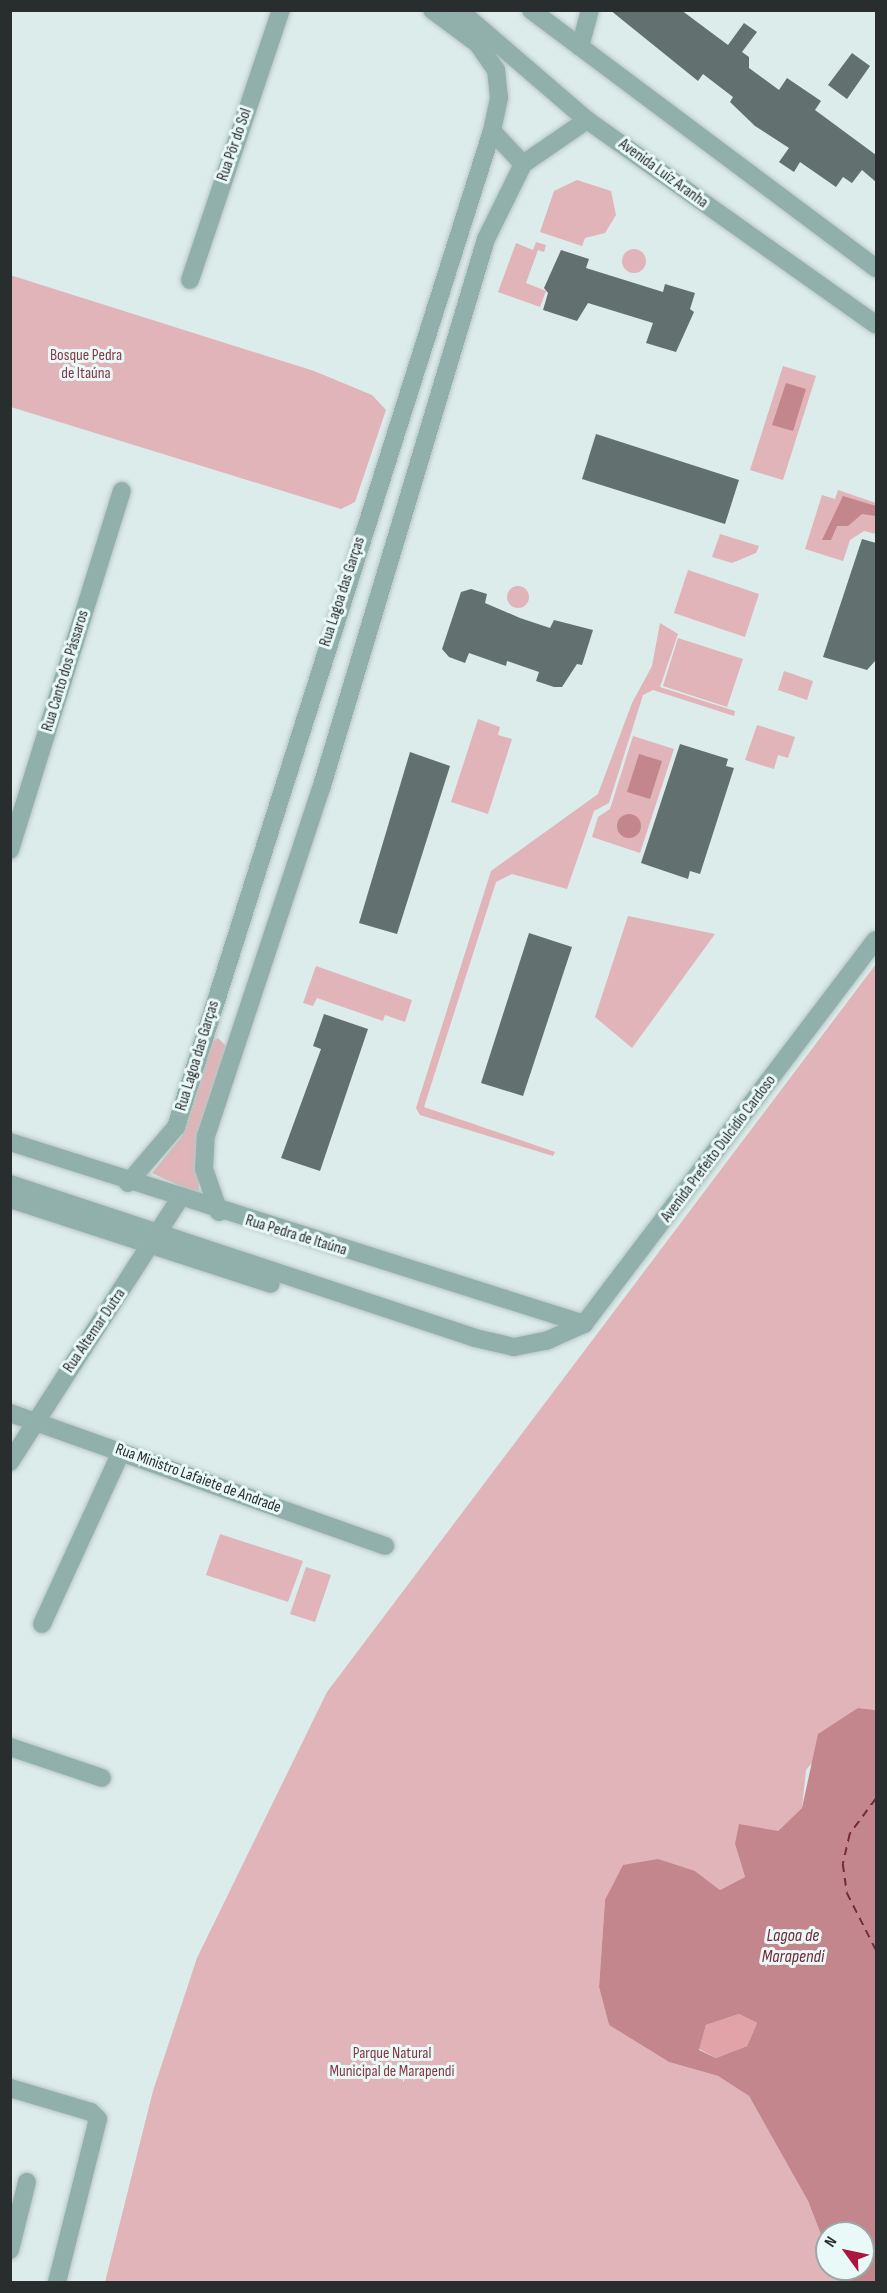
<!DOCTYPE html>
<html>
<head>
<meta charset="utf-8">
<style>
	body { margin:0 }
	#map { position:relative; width:887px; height:2293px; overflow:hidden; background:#dcecea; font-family:"Sofia Sans Condensed",sans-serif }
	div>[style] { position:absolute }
	.green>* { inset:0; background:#e0b4b8 }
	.round { border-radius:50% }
	.forest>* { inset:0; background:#e1a2a8 }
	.water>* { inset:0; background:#c3868c }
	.ferry>* { height:1.5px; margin-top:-0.75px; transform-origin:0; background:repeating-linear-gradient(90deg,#752a37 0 8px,transparent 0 14px) }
	.building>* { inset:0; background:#62706f }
	.roads { filter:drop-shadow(0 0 2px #b8c6c4) drop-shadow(0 0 2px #b8c6c4) }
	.minor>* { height:18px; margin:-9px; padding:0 9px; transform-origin:9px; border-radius:9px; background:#91b0ac }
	span { translate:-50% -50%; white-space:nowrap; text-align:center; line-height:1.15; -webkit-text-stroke:6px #e9f9f7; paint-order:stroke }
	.street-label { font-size:16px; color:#282e2d }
	.park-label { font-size:16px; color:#853844 }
	.water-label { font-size:18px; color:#752a37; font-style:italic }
	.frame { position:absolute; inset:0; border:12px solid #282e2d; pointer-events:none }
	.north { position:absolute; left:815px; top:2221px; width:60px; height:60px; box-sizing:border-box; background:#e9f9f7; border:2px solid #9ca8a6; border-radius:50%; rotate:303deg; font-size:16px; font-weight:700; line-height:24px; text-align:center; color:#282e2d }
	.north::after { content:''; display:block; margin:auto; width:21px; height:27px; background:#ab1641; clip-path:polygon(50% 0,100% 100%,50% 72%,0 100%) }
</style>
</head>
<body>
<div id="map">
	<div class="green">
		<div style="clip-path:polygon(577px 180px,611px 191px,616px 215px,605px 233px,585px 238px,582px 246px,540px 232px,554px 191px)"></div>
		<div style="clip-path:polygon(536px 242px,546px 245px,544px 252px,538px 250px,526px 283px,546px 291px,540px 307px,498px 292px,516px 243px,533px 250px)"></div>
		<div class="round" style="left:622px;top:249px;width:24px;height:24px"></div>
		<div style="clip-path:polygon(10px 275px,314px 371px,372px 395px,386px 410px,355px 502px,341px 509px,11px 407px)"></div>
		<div style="clip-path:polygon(783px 366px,816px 376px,783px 480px,750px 470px)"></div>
		<div style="clip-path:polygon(838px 490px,876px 503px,876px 534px,864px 531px,850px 540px,843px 561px,805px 549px,822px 495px,835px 499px)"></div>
		<div style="clip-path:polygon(720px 534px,759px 546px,756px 553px,732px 563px,712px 557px)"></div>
		<div style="clip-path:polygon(688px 570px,759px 594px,745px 637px,674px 613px)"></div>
		<div class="round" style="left:507px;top:586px;width:22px;height:22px"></div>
		<div style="clip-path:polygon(660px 623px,678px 634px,660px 687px,735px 711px,734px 716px,653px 690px,643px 695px,609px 803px,594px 811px,567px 889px,512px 874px,496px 882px,424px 1107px,555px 1152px,553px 1156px,420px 1115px,416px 1108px,491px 871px,598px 794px,632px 703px,652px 666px)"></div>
		<div style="clip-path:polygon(678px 638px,743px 659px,727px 707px,663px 686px)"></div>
		<div style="clip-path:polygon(784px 671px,813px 681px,807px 700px,778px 690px)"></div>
		<div style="clip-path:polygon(478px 719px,500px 727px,498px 735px,512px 739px,488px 814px,451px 802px)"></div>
		<div style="clip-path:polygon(757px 725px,795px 737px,788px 758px,778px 755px,774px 769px,745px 760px)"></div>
		<div style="clip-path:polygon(633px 736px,674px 749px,640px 853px,592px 837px,598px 817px,610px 809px)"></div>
		<div style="clip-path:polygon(628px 916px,715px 934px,632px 1048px,595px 1017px)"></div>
		<div style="clip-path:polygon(876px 964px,876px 1710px,858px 1708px,806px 1770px,802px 1808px,778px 1831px,735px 1844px,745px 1877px,720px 1890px,695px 1871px,605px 1900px,599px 1987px,609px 2025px,669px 2062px,718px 2076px,749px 2096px,808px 2201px,827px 2250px,827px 2269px,835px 2269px,841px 2282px,105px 2282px,153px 2091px,197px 1958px,327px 1692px)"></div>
		<div style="clip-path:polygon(316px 966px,412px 1000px,405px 1022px,385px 1015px,383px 1021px,317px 998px,313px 1006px,303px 1003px)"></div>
		<div style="clip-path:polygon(218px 1038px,226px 1046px,198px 1137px,199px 1195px,152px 1173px,182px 1136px,211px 1043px)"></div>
		<div style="clip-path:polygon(220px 1534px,303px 1561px,288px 1602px,206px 1575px)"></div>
		<div style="clip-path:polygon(306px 1567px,331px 1575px,315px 1622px,290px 1614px)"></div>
	</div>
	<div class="forest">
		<div style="clip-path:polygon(739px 2014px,757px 2023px,747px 2046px,716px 2058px,699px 2049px,706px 2025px)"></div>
	</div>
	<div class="water">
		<div style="clip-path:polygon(786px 383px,806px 389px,793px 431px,772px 425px)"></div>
		<div style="clip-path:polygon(843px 496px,876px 506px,876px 516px,862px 514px,848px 526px,837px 526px,831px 540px,822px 540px)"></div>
		<div style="clip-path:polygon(639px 754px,662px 761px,650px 799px,627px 792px)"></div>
		<div class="round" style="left:617px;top:814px;width:24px;height:24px"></div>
		<div style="clip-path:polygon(evenodd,858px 1708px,876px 1710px,876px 2282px,841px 2282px,835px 2269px,863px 2269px,863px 2233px,827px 2233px,827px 2250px,808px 2201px,749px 2096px,718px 2076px,669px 2062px,609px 2025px,599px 1987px,605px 1900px,623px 1865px,658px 1859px,695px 1871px,720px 1890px,745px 1877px,735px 1844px,739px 1824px,778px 1831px,802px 1808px,818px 1734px,858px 1708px,739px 2014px,757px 2023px,747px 2046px,716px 2058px,699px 2050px,706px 2025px,739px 2014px)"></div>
	</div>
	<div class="ferry">
		<div style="left:876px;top:1799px;width:44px;rotate:126.6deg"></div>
		<div style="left:850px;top:1834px;width:31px;rotate:103deg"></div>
		<div style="left:843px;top:1864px;width:29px;rotate:82deg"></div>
		<div style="left:847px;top:1893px;width:64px;rotate:63deg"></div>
	</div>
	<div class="building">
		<div style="clip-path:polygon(610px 10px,681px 10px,728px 45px,744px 23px,757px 32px,742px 52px,749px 57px,749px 68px,779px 90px,787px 78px,821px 101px,815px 110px,876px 155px,876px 182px,862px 170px,852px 183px,843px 177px,836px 187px,800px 162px,794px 172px,779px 162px,789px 148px,755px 126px,730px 102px,733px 97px,703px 74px,698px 81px)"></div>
		<div style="clip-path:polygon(852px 53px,870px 66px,847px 99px,828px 85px)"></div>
		<div style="clip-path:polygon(561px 250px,589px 259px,586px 268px,663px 292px,665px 284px,695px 293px,690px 309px,694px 312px,676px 352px,646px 343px,653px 323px,588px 303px,577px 321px,543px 310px,548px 293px,544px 288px)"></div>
		<div style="clip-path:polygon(596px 434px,739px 480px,725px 524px,582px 479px)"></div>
		<div style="clip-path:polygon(862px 539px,876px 543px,876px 660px,867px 670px,823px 657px)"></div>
		<div style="clip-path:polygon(471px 589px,487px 594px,485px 603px,520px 618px,550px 628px,554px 620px,593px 630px,582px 665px,577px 664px,562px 687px,554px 687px,536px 681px,539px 672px,507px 661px,506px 666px,469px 653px,465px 663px,449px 657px,442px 649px,461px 592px)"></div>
		<div style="clip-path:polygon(680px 744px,728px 759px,726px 766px,734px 768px,700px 874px,690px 871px,688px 879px,641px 863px)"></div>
		<div style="clip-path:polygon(410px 752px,450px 766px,397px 934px,359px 923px)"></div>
		<div style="clip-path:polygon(529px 933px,572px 947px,523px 1096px,481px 1083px)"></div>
		<div style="clip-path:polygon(324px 1014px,368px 1029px,320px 1171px,281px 1158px,321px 1049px,313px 1046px)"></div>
	</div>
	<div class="roads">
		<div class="minor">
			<div style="left:459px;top:10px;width:169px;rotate:40.7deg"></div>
			<div style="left:587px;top:120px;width:354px;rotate:35.3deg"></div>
			<div style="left:531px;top:10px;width:431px;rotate:36.8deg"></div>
			<div style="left:580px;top:47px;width:38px;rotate:-75deg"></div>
			<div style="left:492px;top:131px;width:45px;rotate:46.8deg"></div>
			<div style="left:190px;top:280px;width:285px;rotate:-71.4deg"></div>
			<div style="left:10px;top:850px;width:376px;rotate:-72.7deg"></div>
			<div style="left:10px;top:1142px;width:602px;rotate:17.59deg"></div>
			<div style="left:128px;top:1183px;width:74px;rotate:-49.4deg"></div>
			<div style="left:176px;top:1127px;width:1045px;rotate:-72.4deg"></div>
			<div style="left:492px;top:131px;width:34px;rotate:-78deg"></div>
			<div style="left:499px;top:98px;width:28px;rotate:-96deg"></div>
			<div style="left:496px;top:70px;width:32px;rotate:-125deg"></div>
			<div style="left:478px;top:44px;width:57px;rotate:-143.5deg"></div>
			<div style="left:10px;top:1184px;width:490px;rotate:18.3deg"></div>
			<div style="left:475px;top:1338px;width:40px;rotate:13deg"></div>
			<div style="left:514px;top:1347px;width:33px;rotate:-11deg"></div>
			<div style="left:546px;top:1341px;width:42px;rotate:-24.1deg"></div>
			<div style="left:584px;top:1324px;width:482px;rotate:-52.8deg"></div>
			<div style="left:10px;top:1199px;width:274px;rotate:18deg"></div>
			<div style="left:219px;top:1212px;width:46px;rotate:-109.2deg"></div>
			<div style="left:204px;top:1169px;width:33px;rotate:-87deg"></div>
			<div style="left:206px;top:1136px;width:366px;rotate:-71.7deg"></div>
			<div style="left:321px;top:789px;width:574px;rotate:-73.3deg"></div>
			<div style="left:486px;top:239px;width:84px;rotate:-63.7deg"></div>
			<div style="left:523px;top:164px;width:78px;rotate:-34.5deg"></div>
			<div style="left:10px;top:1413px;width:398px;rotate:19.5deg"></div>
			<div style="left:10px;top:1462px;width:312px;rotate:-57.2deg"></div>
			<div style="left:42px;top:1624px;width:189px;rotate:-65.3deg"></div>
			<div style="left:10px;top:1747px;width:97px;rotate:18.6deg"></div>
			<div style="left:10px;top:2088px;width:84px;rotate:16.5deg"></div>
			<div style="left:91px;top:2112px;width:10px;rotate:45deg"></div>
			<div style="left:98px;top:2119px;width:168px;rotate:104.1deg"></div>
			<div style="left:10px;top:2250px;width:70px;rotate:-76deg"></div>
		</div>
	</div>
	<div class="street-label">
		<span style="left:235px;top:145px;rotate:-71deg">Rua Pôr do Sol</span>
		<span style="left:663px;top:174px;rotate:36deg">Avenida Luíz Aranha</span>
		<span style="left:343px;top:592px;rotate:-72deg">Rua Lagoa das Garças</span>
		<span style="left:66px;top:671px;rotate:-73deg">Rua Canto dos Pássaros</span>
		<span style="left:198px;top:1056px;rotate:-73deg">Rua Lagoa das Garças</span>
		<span style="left:719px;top:1149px;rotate:-53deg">Avenida Prefeito Dulcídio Cardoso</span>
		<span style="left:296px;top:1236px;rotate:17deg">Rua Pedra de Itaúna</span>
		<span style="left:95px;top:1331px;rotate:-56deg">Rua Altemar Dutra</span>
		<span style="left:198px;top:1479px;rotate:20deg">Rua Ministro Lafaiete de Andrade</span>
	</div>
	<div class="park-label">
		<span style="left:86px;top:365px">Bosque Pedra<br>de Itaúna</span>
		<span style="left:392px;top:2063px">Parque Natural<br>Municipal de Marapendi</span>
	</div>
	<div class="water-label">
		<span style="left:793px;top:1947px">Lagoa de<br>Marapendi</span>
	</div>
	<div class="frame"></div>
	<div class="north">N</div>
</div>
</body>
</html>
